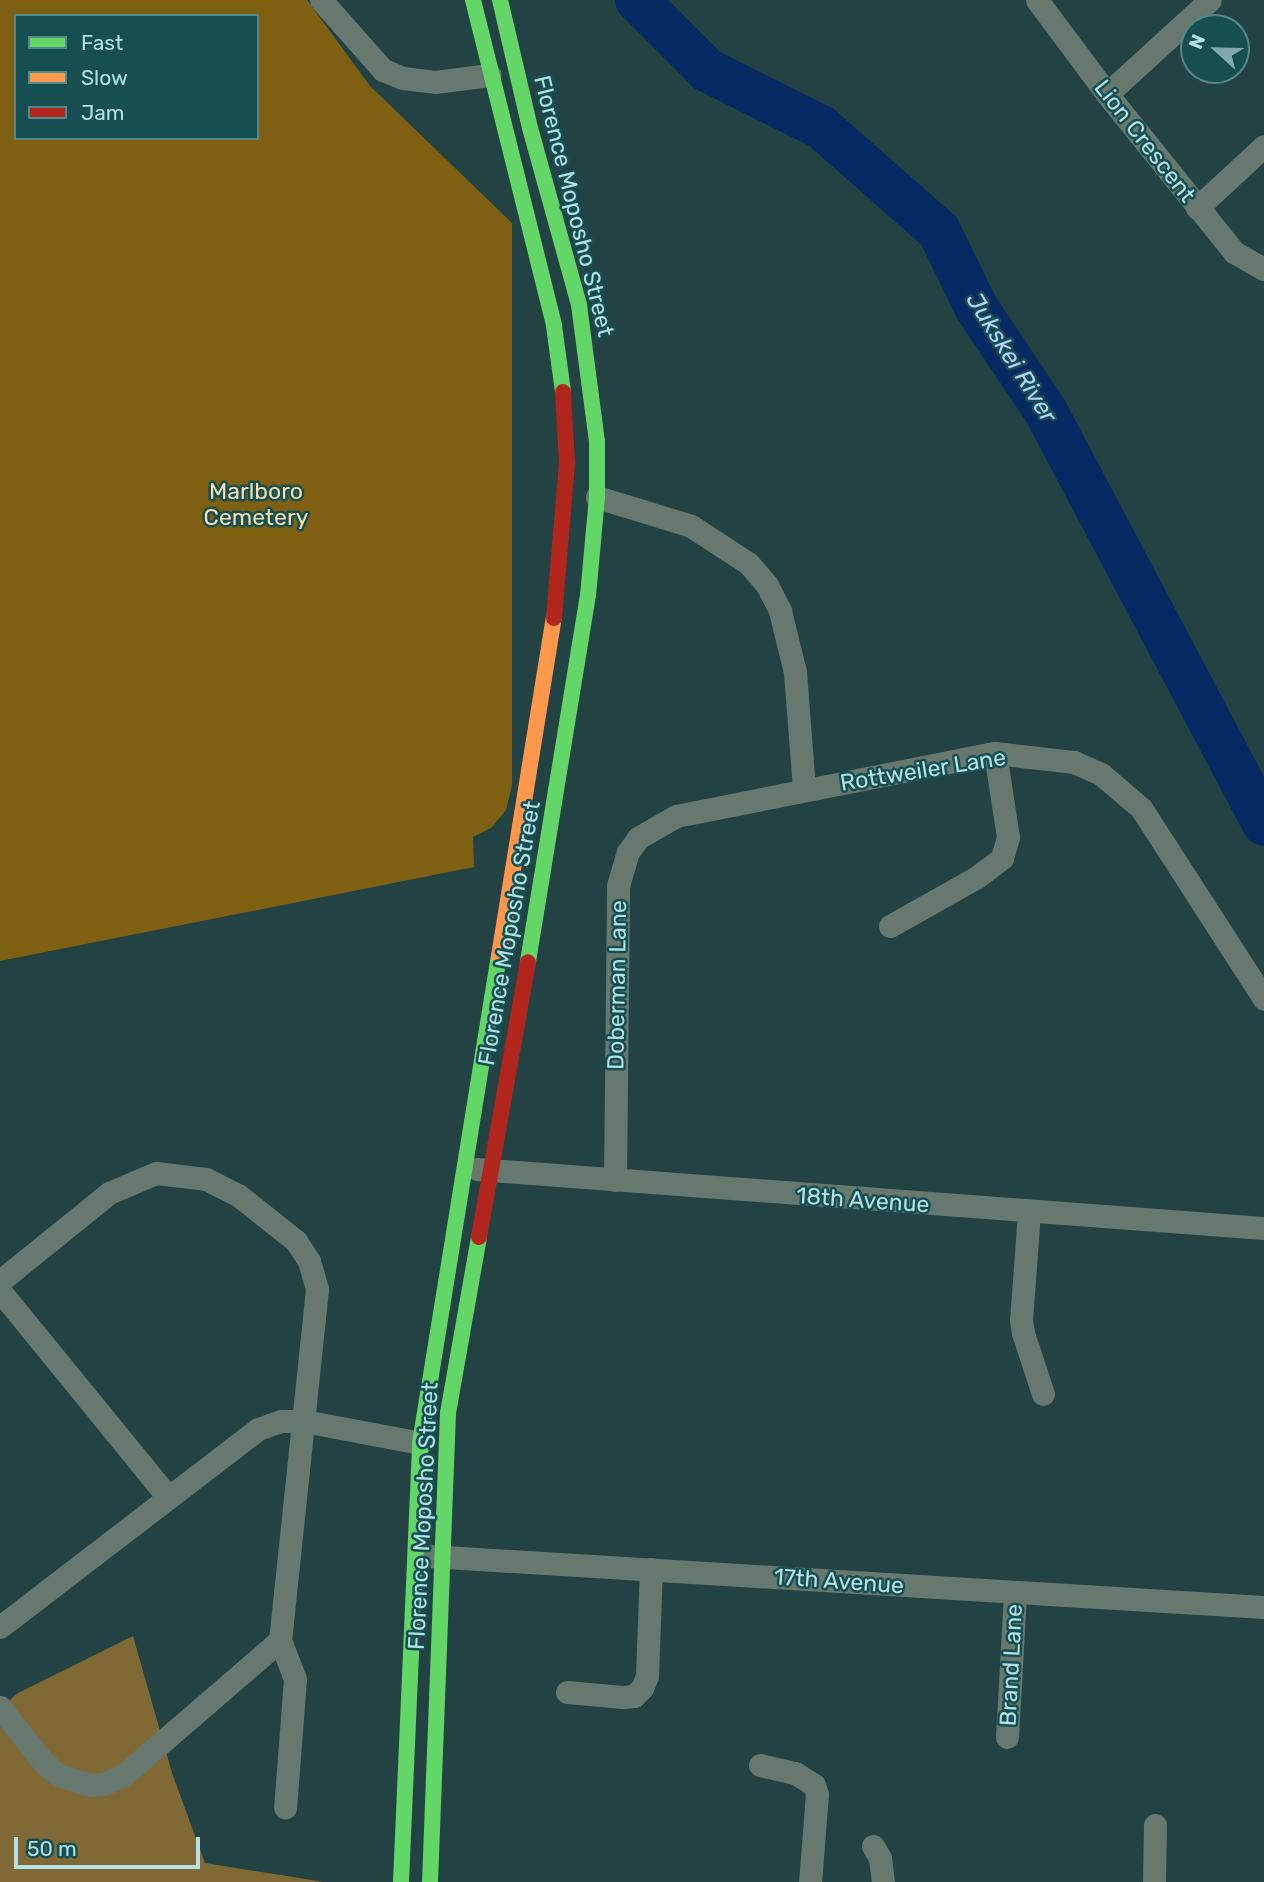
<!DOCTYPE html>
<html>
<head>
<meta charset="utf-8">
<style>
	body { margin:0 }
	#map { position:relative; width:1264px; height:1882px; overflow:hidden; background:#234244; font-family:Rubik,sans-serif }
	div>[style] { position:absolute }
	.green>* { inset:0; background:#7f6013 }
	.forest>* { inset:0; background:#816935 }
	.river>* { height:44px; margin:-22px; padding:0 22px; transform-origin:22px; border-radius:22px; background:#052963 }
	.street>* { height:23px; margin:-11.5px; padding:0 11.5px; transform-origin:11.5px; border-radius:11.5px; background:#67786e }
	.fast>* { height:16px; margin:-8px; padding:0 8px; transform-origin:8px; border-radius:8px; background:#63d668 }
	.slow>* { height:16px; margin:-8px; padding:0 8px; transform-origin:8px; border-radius:8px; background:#ff974d }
	.jam>* { height:16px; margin:-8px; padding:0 8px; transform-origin:8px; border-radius:8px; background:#b3261e }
	span { translate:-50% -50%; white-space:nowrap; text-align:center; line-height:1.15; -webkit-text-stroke:5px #154f52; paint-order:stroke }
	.street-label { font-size:23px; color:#b3e1e4 }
	.park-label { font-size:23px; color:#fbdead }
	.water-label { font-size:24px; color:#b4d0fe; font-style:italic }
	.legend { position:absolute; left:14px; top:14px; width:245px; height:126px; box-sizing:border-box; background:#154f52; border:2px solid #54898c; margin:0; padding:9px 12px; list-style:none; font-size:21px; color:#b3e1e4 }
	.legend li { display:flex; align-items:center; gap:14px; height:35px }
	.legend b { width:35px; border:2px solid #54898c }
	.north { position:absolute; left:1180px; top:14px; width:70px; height:70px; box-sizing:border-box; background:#154f52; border:2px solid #54898c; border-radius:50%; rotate:292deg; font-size:19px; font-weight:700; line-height:28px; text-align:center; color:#b3e1e4 }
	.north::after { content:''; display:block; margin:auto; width:24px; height:32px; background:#81a9ac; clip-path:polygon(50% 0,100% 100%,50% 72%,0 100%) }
	.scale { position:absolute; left:14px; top:1837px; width:186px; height:32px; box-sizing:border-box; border:4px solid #b3e1e4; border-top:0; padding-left:9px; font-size:21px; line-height:24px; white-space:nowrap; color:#b3e1e4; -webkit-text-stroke:5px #154f52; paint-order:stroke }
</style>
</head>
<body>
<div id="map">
	<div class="green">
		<div style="clip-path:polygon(evenodd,0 0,307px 0,370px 86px,512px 223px,512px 785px,506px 810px,491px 828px,473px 837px,474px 867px,0 961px,0 0,16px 16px,257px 16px,257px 138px,16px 138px,16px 16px)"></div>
	</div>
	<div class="forest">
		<div style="clip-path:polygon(133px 1636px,172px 1773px,205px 1863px,324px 1882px,0 1882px,0 1708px,18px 1693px)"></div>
	</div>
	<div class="river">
		<div style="left:637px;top:0;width:99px;rotate:45deg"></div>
		<div style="left:707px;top:70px;width:127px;rotate:26.6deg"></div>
		<div style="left:821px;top:127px;width:157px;rotate:41.4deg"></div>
		<div style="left:939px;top:231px;width:85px;rotate:64deg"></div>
		<div style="left:976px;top:307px;width:124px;rotate:56.2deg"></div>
		<div style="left:1045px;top:410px;width:468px;rotate:62.1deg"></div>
	</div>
	<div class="street">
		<div style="left:321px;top:0;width:94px;rotate:48.5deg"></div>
		<div style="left:383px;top:70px;width:22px;rotate:22deg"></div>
		<div style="left:403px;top:78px;width:32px;rotate:7deg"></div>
		<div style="left:435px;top:82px;width:55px;rotate:-7.3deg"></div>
		<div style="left:1037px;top:0;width:117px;rotate:53.3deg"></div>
		<div style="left:1107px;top:94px;width:203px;rotate:51.2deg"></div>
		<div style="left:1234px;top:252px;width:34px;rotate:30deg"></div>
		<div style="left:1107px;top:94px;width:139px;rotate:-42.4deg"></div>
		<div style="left:1197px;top:208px;width:91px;rotate:-42.8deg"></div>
		<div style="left:597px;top:497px;width:98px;rotate:17.1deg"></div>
		<div style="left:691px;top:526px;width:68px;rotate:33deg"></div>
		<div style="left:748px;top:563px;width:29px;rotate:49deg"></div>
		<div style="left:767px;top:585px;width:29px;rotate:63deg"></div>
		<div style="left:780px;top:611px;width:63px;rotate:76.2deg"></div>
		<div style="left:795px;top:672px;width:118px;rotate:85.6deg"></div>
		<div style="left:890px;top:926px;width:100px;rotate:-29.4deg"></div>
		<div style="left:977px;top:877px;width:31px;rotate:-37deg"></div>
		<div style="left:1002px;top:858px;width:22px;rotate:-74deg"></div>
		<div style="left:1008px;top:837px;width:85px;rotate:-98.8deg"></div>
		<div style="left:477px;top:1169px;width:789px;rotate:4.29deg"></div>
		<div style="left:615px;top:1180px;width:294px;rotate:-89.4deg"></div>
		<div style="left:618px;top:886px;width:35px;rotate:-74deg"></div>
		<div style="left:628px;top:852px;width:17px;rotate:-54deg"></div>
		<div style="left:638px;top:838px;width:44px;rotate:-30.1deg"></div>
		<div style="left:676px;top:816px;width:325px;rotate:-11.2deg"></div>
		<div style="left:995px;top:753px;width:80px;rotate:6.5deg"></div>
		<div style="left:1074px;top:762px;width:30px;rotate:24deg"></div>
		<div style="left:1101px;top:774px;width:52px;rotate:40.4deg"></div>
		<div style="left:1141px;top:808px;width:227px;rotate:57.2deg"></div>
		<div style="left:1029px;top:1212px;width:108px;rotate:94.2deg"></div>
		<div style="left:1021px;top:1320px;width:13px;rotate:81deg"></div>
		<div style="left:1023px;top:1333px;width:64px;rotate:71.8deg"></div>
		<div style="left:0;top:1281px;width:140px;rotate:-38.9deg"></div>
		<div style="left:109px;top:1193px;width:51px;rotate:-23.1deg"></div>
		<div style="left:156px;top:1173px;width:50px;rotate:6.8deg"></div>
		<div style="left:206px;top:1179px;width:36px;rotate:27deg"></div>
		<div style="left:238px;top:1195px;width:74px;rotate:38.4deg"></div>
		<div style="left:296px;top:1241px;width:24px;rotate:57deg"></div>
		<div style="left:309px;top:1261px;width:29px;rotate:74deg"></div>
		<div style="left:317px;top:1289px;width:353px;rotate:96deg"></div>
		<div style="left:280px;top:1640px;width:42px;rotate:69deg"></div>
		<div style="left:295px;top:1679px;width:129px;rotate:94.4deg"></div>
		<div style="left:0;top:1291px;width:266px;rotate:50.8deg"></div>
		<div style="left:429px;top:1556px;width:837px;rotate:3.5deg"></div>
		<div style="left:0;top:1627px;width:325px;rotate:-37.5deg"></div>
		<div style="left:258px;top:1429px;width:24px;rotate:-19deg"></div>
		<div style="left:281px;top:1421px;width:23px"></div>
		<div style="left:304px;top:1421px;width:118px;rotate:10.7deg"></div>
		<div style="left:567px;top:1692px;width:56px;rotate:5.1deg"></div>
		<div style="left:623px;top:1697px;width:11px;rotate:-5deg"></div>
		<div style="left:634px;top:1696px;width:11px;rotate:-45deg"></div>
		<div style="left:642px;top:1688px;width:13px;rotate:-67deg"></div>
		<div style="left:647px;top:1676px;width:107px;rotate:-87.9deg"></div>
		<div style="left:0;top:1707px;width:71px;rotate:51.8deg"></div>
		<div style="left:44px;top:1763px;width:19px;rotate:39deg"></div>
		<div style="left:59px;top:1775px;width:32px;rotate:18deg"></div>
		<div style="left:89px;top:1785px;width:15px;rotate:-4deg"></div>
		<div style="left:104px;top:1784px;width:23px;rotate:-25deg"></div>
		<div style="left:125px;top:1774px;width:205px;rotate:-40.8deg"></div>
		<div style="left:1007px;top:1737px;width:145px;rotate:-86.8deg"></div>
		<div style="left:760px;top:1765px;width:36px;rotate:13deg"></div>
		<div style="left:795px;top:1773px;width:22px;rotate:32deg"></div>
		<div style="left:814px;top:1785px;width:9px;rotate:72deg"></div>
		<div style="left:817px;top:1794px;width:88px;rotate:94.5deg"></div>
		<div style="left:873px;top:1846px;width:14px;rotate:60deg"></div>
		<div style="left:880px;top:1858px;width:24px;rotate:83deg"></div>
		<div style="left:1154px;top:1882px;width:57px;rotate:-89deg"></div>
	</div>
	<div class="fast">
		<div style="left:473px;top:0;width:336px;rotate:76deg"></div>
		<div style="left:554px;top:326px;width:67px;rotate:82.2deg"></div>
		<div style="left:500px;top:0;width:131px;rotate:76.8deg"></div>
		<div style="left:530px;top:128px;width:184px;rotate:74.5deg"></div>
		<div style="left:579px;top:305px;width:137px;rotate:82.5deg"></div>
		<div style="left:597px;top:441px;width:56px;rotate:90deg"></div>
		<div style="left:597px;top:497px;width:98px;rotate:95.2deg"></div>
		<div style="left:588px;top:595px;width:372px;rotate:99.3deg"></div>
		<div style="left:401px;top:1882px;width:439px;rotate:-87.5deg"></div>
		<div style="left:420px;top:1443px;width:493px;rotate:-80.8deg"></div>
		<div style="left:430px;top:1882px;width:469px;rotate:-87.8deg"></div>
		<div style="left:448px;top:1413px;width:179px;rotate:-80deg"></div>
	</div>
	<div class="slow">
		<div style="left:499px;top:956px;width:342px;rotate:-80.8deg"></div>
	</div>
	<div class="jam">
		<div style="left:554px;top:618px;width:155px;rotate:-85.2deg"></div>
		<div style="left:567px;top:464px;width:72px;rotate:-93.2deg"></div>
		<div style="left:479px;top:1237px;width:279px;rotate:-79.9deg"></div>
	</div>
	<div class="street-label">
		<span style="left:1145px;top:141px;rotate:52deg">Lion Crescent</span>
		<span style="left:574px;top:206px;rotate:76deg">Florence Moposho Street</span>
		<span style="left:923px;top:770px;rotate:-9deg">Rottweiler Lane</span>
		<span style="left:509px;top:933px;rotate:-80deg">Florence Moposho Street</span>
		<span style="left:617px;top:985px;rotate:-89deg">Doberman Lane</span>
		<span style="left:863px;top:1200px;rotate:4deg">18th Avenue</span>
		<span style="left:423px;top:1516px;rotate:-87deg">Florence Moposho Street</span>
		<span style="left:839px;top:1581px;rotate:4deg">17th Avenue</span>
		<span style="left:1011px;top:1665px;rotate:-87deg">Brand Lane</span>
	</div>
	<div class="park-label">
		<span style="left:256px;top:504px">Marlboro<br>Cemetery</span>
	</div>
	<div class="water-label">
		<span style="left:1011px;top:358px;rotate:58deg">Jukskei River</span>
	</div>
	<ul class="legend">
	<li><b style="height:9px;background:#63d668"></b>Fast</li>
	<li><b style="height:9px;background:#ff974d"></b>Slow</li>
	<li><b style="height:9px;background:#b3261e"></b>Jam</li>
	</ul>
	<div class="north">N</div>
	<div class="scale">50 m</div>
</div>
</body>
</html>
